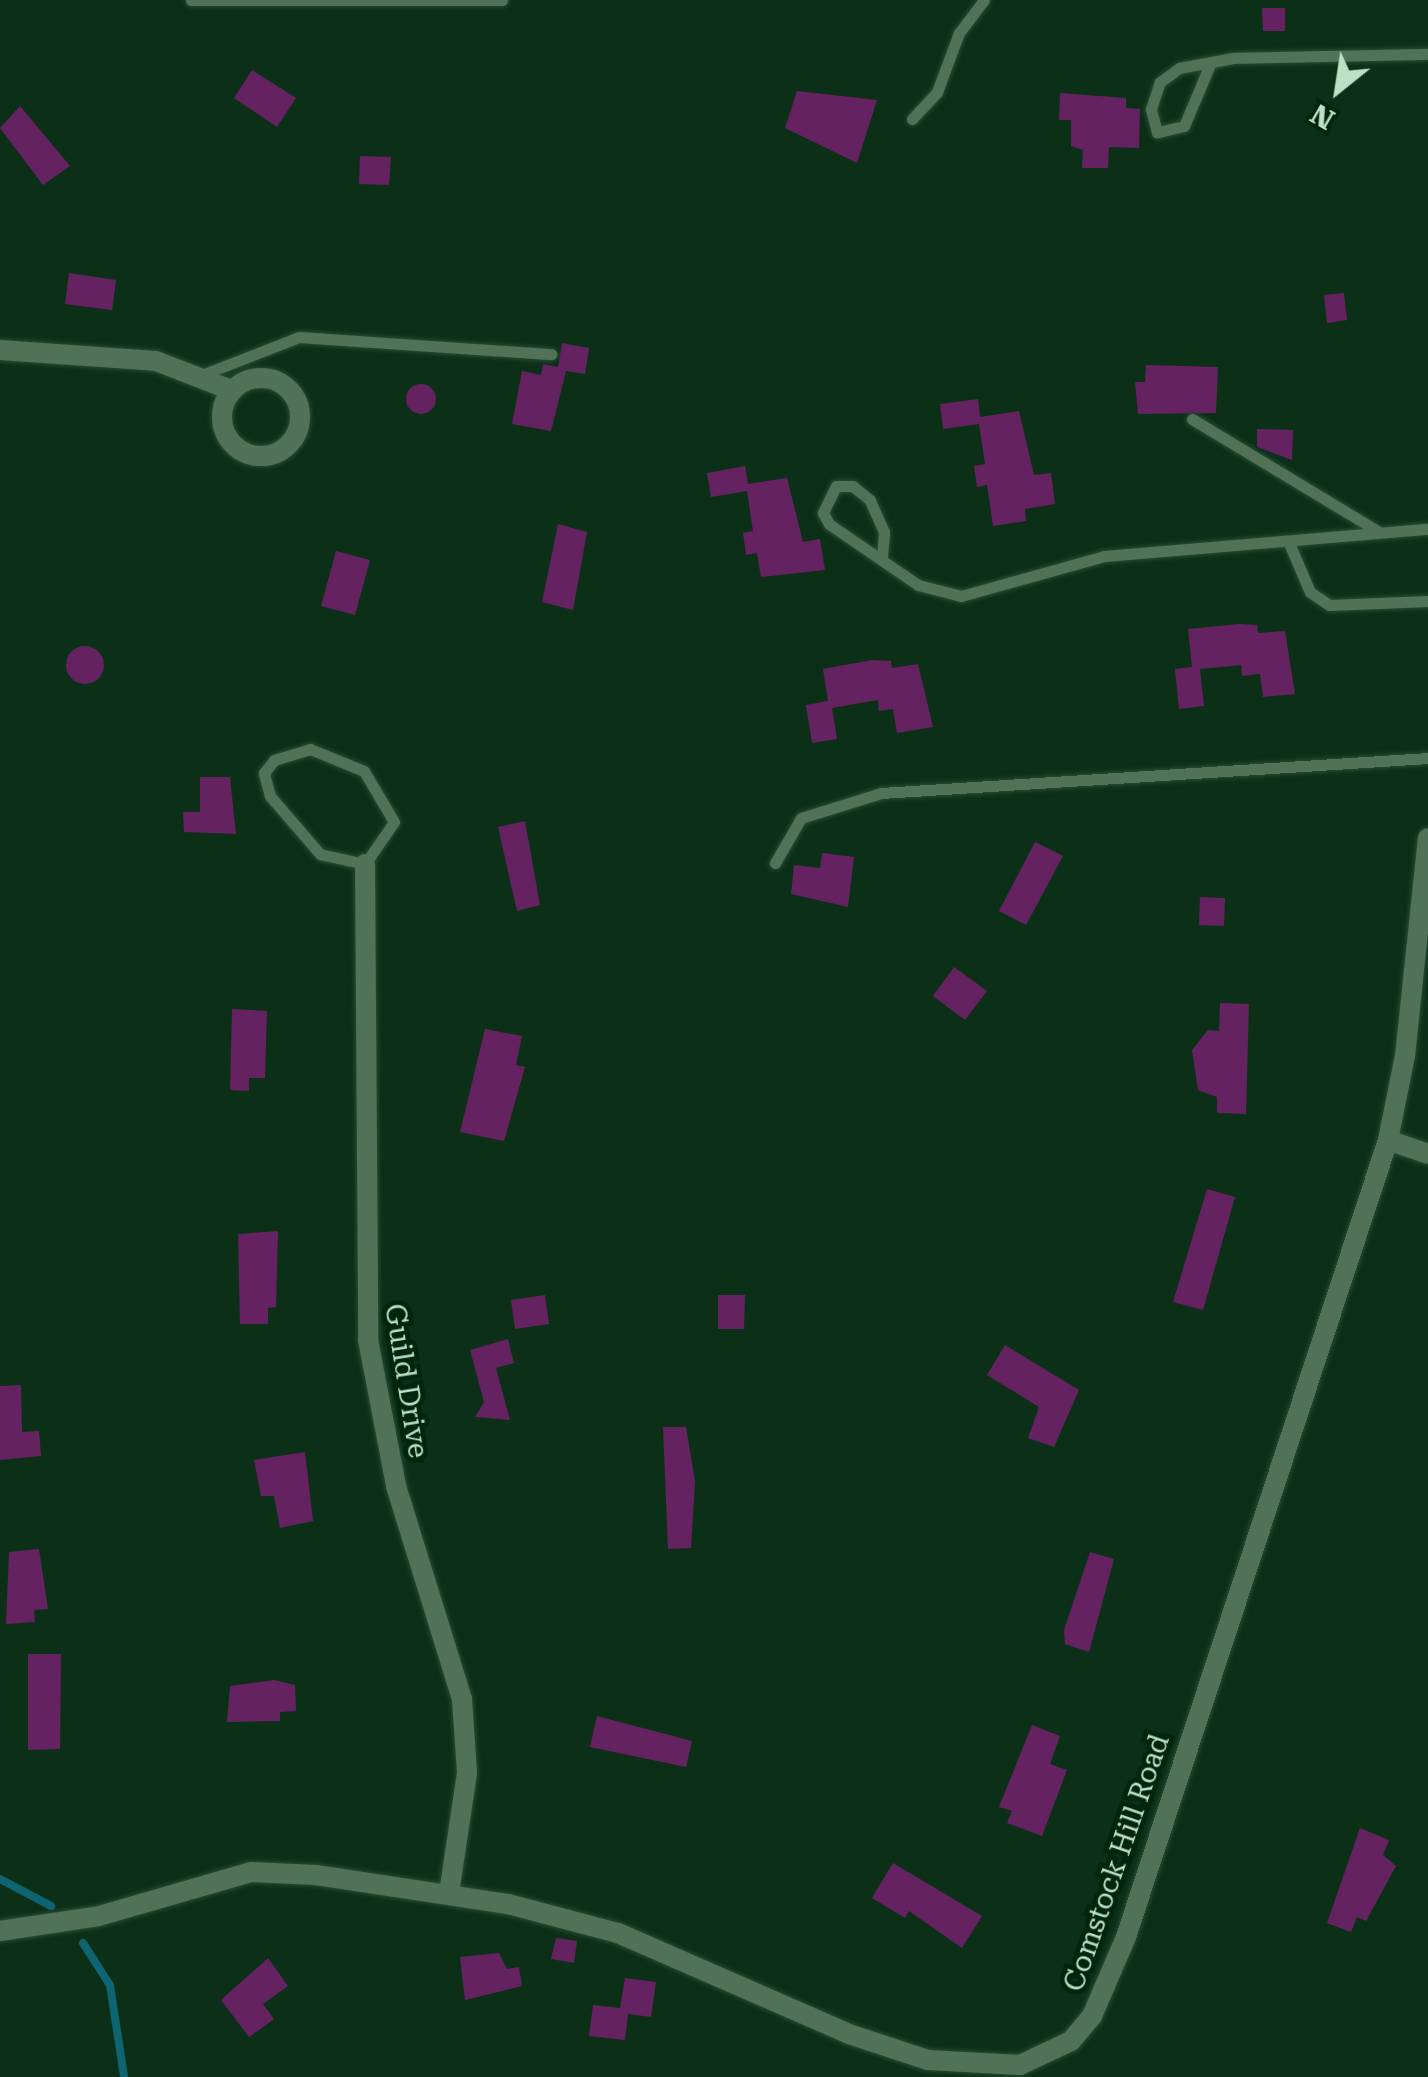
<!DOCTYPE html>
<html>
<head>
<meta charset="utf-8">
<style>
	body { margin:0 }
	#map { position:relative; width:1428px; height:2077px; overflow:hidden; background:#0c3017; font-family:"Roboto Serif",serif }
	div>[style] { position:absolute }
	.stream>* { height:8px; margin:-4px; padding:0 4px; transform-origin:4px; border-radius:4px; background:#0e6470 }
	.building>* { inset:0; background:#652261 }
	.round { border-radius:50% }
	.roads { filter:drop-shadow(0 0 2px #284c33) drop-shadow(0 0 2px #284c33) }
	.service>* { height:11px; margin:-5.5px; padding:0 5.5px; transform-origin:5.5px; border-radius:5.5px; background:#517257 }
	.minor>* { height:20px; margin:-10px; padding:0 10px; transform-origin:10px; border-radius:10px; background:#517257 }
	.minor>.ring { margin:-10px; padding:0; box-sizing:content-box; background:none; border:20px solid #517257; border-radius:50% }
	span { translate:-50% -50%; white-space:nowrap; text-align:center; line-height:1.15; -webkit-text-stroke:10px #02260d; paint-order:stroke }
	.street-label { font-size:28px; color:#bddfc3 }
	.north { position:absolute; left:1288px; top:40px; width:100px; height:100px; -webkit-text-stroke:8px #02260d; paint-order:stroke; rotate:210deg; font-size:28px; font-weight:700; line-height:40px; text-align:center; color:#bddfc3 }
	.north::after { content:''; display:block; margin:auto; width:35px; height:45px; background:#bddfc3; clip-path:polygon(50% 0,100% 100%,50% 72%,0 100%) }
</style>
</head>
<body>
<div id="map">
	<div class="stream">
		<div style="left:0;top:1879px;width:58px;rotate:27.9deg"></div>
		<div style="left:83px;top:1943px;width:50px;rotate:57.3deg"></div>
		<div style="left:110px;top:1985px;width:93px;rotate:81.3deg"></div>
	</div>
	<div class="building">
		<div style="clip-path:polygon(1262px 8px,1285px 8px,1285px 31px,1263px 31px)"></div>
		<div style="clip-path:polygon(252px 70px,296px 98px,277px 127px,234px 98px)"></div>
		<div style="clip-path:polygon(797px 91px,877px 100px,857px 163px,785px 128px)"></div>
		<div style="clip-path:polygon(1060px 93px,1126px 98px,1126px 108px,1140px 109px,1139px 148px,1109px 147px,1108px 168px,1082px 168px,1083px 150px,1071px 146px,1071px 120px,1059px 120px)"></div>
		<div style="clip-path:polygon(20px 106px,70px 166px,43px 185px,0 128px)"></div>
		<div style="clip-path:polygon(360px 156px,391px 157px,389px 185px,359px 184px)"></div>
		<div style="clip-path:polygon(69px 273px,116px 280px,112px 310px,65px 304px)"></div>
		<div style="clip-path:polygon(1344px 293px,1347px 320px,1327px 323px,1324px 295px)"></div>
		<div style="clip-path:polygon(562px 343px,589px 348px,585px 374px,566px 371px,551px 431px,512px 424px,522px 371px,541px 375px,543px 364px,558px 367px)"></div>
		<div style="clip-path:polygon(1146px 365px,1218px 367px,1216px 413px,1138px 414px,1135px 382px,1145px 382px)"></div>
		<div class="round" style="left:406px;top:384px;width:30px;height:30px"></div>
		<div style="clip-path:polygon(978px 399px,980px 417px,1019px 411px,1034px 475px,1051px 473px,1055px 504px,1025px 509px,1026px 521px,993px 526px,987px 485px,977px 487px,974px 466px,985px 464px,979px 424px,943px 429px,940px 404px)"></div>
		<div style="clip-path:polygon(1257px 429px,1293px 430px,1292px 460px,1257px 447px)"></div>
		<div style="clip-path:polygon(745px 466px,748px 484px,787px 478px,803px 542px,820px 539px,825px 570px,761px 577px,757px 553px,746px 555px,743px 533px,753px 531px,747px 491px,711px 497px,707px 473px)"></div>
		<div style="clip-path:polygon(558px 524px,587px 532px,573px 610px,542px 602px)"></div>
		<div style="clip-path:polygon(336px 551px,370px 560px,355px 615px,321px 606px)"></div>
		<div style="clip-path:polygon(1239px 624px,1257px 625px,1258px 633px,1285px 631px,1295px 694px,1263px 697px,1260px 674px,1242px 676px,1241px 665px,1200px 669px,1204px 706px,1179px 709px,1175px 669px,1192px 667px,1188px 629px)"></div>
		<div class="round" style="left:66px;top:646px;width:38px;height:38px"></div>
		<div style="clip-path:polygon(872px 660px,891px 661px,892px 668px,918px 664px,933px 727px,897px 733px,893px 709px,879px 711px,878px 700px,832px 708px,837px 739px,812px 743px,806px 705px,828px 701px,823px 669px)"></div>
		<div style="clip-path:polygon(200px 777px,230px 777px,236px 834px,184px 832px,183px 812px,200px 812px)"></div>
		<div style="clip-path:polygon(525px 821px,540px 905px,517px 911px,498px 827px)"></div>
		<div style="clip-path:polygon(1035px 842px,1063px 856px,1026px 925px,999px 911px)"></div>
		<div style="clip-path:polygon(822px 853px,854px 857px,848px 907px,791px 894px,794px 865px,820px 868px)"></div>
		<div style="clip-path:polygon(1200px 897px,1225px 898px,1224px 926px,1199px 925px)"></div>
		<div style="clip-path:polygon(954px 967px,987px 991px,965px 1020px,933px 996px)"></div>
		<div style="clip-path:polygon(1220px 1003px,1249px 1004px,1246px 1114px,1217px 1113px,1217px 1097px,1198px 1090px,1192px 1050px,1208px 1030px,1219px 1031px)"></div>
		<div style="clip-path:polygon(232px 1009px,267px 1011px,265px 1078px,249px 1078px,249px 1091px,230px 1090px)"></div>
		<div style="clip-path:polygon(485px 1029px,522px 1036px,516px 1065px,525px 1067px,504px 1141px,460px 1132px)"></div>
		<div style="clip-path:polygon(1207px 1189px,1235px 1197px,1203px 1310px,1173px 1302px)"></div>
		<div style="clip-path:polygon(278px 1231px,276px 1307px,268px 1308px,268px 1324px,240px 1324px,238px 1234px)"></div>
		<div style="clip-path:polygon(545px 1295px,549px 1324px,515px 1329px,511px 1300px)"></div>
		<div style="clip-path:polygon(718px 1295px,745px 1295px,744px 1329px,718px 1329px)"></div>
		<div style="clip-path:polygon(508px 1339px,514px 1363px,496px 1368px,510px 1420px,475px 1417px,484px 1402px,470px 1350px)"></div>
		<div style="clip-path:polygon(1005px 1345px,1079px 1390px,1054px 1447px,1028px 1438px,1039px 1407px,987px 1375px)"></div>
		<div style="clip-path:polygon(21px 1385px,22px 1432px,39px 1431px,41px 1456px,0 1460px,0 1386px)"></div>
		<div style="clip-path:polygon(663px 1427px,686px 1427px,695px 1481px,691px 1548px,668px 1549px)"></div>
		<div style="clip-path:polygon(305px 1452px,313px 1521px,280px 1528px,274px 1496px,261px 1496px,254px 1460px)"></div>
		<div style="clip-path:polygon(39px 1549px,48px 1609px,34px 1610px,35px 1622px,6px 1624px,9px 1552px)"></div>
		<div style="clip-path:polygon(1090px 1552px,1114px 1559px,1089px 1652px,1065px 1644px,1064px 1630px)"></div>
		<div style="clip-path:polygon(28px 1654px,61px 1654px,60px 1749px,28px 1750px)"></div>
		<div style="clip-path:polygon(274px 1680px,295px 1685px,296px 1711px,280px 1712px,280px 1721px,227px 1722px,230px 1686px)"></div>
		<div style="clip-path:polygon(597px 1716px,692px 1741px,686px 1767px,590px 1747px)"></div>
		<div style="clip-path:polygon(1032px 1725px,1060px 1736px,1050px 1764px,1067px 1770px,1042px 1836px,1007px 1823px,1012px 1811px,999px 1807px)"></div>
		<div style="clip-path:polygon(1360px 1828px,1389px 1840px,1383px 1855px,1396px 1866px,1366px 1921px,1357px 1917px,1351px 1932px,1327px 1923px)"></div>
		<div style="clip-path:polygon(893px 1863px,982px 1916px,962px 1948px,909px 1911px,905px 1918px,872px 1898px)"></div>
		<div style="clip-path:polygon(556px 1938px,577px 1941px,574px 1963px,551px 1959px)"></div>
		<div style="clip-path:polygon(499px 1953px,507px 1969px,519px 1967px,522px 1986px,465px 2000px,460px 1957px)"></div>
		<div style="clip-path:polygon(268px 1958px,288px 1986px,263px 2004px,274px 2019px,249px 2037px,221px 2000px)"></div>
		<div style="clip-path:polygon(625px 1978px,656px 1982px,651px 2017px,628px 2014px,625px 2040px,589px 2036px,593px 2005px,620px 2008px)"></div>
	</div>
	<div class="roads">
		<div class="service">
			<div style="left:191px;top:0;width:311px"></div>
			<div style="left:1211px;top:62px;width:69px;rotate:112.9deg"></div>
			<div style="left:1184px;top:126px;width:28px;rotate:167deg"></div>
			<div style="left:1157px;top:132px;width:24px;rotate:-105deg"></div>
			<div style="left:1151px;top:109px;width:28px;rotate:-72deg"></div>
			<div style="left:1160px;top:82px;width:24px;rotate:-36deg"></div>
			<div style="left:1179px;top:68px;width:55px;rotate:-10.5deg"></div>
			<div style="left:1233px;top:58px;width:195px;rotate:-1.2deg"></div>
			<div style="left:912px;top:119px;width:37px;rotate:-47deg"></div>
			<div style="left:937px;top:92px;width:63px;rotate:-69.6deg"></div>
			<div style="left:959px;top:33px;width:41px;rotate:-52.9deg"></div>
			<div style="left:199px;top:376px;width:107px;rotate:-21.3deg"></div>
			<div style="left:299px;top:337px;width:253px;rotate:3.9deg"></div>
			<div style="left:1192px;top:419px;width:218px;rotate:31.1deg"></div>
			<div style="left:1289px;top:543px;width:53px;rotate:66.8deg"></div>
			<div style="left:1310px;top:592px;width:23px;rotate:34deg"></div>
			<div style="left:1329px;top:605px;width:99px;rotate:-2.3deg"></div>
			<div style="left:882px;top:556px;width:24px;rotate:-85deg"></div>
			<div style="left:884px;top:532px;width:35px;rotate:-114deg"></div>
			<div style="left:870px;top:500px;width:22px;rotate:-141deg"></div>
			<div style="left:853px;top:486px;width:17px;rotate:180deg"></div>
			<div style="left:836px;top:486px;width:30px;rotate:116deg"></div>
			<div style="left:823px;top:513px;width:13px;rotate:61deg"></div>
			<div style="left:829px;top:524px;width:108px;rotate:34.4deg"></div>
			<div style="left:918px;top:585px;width:44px;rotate:14.3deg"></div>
			<div style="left:961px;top:596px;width:148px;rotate:-15.6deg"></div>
			<div style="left:1104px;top:556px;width:325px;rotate:-4.8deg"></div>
			<div style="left:310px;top:749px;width:58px;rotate:22.2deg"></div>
			<div style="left:364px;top:771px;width:59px;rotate:59.5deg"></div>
			<div style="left:394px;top:822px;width:51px;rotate:124.6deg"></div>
			<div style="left:365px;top:864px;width:46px;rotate:-167.5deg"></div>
			<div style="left:320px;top:854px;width:77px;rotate:-130.8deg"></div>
			<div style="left:270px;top:796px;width:24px;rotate:-105deg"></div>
			<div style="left:264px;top:773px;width:16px;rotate:-52deg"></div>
			<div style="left:274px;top:760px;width:38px;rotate:-17deg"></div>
			<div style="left:775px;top:863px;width:52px;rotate:-60deg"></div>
			<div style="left:801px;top:818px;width:84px;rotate:-17.4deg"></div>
			<div style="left:881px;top:793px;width:548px;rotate:-3.66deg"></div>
		</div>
		<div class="minor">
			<div style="left:0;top:350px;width:156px;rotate:4deg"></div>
			<div style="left:156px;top:361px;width:80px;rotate:21.1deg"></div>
			<div class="ring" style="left:222px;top:378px;width:58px;height:58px"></div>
			<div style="left:365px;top:864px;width:476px;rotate:89.6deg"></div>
			<div style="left:368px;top:1340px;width:149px;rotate:79.1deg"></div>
			<div style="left:396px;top:1486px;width:223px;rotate:72.8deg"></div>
			<div style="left:462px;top:1699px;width:74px;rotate:86.1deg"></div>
			<div style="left:467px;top:1773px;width:122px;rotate:98.5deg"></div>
			<div style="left:1388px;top:1140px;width:42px;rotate:19.3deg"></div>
			<div style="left:0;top:1931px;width:100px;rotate:-8.6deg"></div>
			<div style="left:99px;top:1916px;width:158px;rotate:-16.1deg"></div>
			<div style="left:251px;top:1872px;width:65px;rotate:2.6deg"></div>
			<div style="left:316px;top:1875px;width:194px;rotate:8.6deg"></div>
			<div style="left:508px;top:1904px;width:114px;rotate:14.8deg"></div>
			<div style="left:618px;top:1933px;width:252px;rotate:23.6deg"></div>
			<div style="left:849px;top:2034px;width:83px;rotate:18.2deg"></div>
			<div style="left:928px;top:2060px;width:92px;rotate:3.1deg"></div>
			<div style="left:1020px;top:2065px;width:56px;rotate:-25.2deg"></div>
			<div style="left:1071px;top:2041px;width:33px;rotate:-50deg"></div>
			<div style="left:1092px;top:2016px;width:86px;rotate:-66.7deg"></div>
			<div style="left:1126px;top:1937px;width:839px;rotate:-71.8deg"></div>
			<div style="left:1388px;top:1140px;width:86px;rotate:-78.6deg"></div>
			<div style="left:1405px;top:1056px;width:219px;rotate:-84deg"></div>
		</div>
	</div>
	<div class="street-label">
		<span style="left:406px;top:1381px;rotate:81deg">Guild Drive</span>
		<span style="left:1117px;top:1863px;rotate:-71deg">Comstock Hill Road</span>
	</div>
	<div class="north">N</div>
</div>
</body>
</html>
